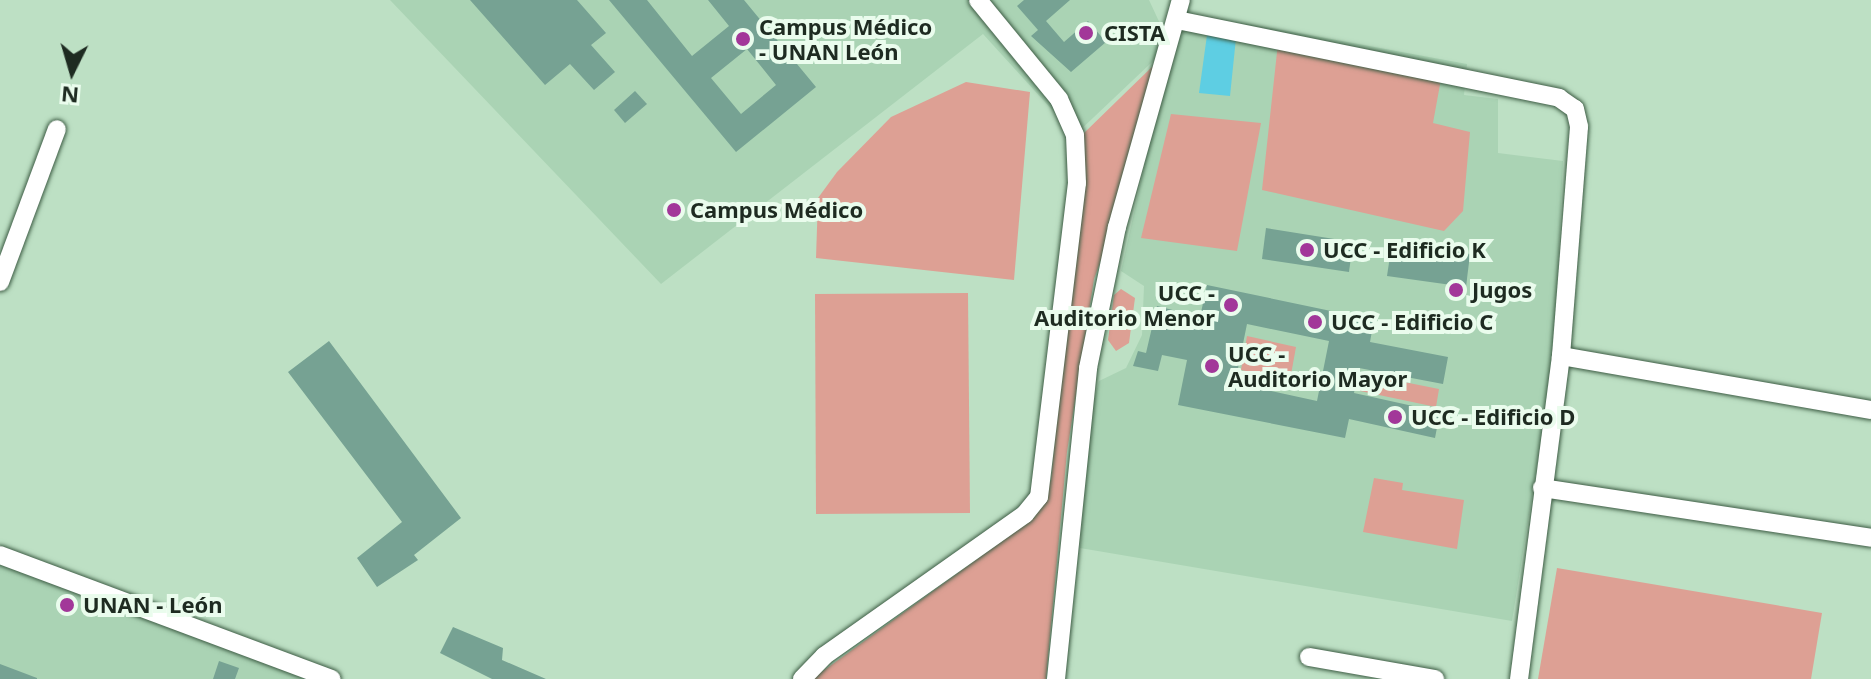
<!DOCTYPE html>
<html>
<head>
<meta charset="utf-8">
<style>
	body { margin:0 }
	#map { position:relative; width:1871px; height:679px; overflow:hidden; background:#bde0c4; font-family:"Noto Sans",sans-serif }
	div>[style] { position:absolute }
	.built>* { inset:0; background:#aad3b4 }
	.green>* { inset:0; background:#dda094 }
	.water>* { inset:0; background:#5ecee3 }
	.building>* { inset:0; background:#76a293 }
	.roads { filter:drop-shadow(0 0 2px #3d5c44) drop-shadow(0 0 2px #3d5c44) }
	.street>* { height:18px; margin:-9px; padding:0 9px; transform-origin:9px; border-radius:9px; background:#fff }
	.dots>* { width:22px; height:22px; translate:-50% -50%; box-sizing:border-box; border:4px solid #eafced; border-radius:50% }
	span { translate:-50% -50%; white-space:nowrap; text-align:center; line-height:1.15; -webkit-text-stroke:8px #eafced; paint-order:stroke }
	.poi-label { font-size:22px; color:#1e2b21; font-weight:700 }
	.left { translate:0 -50%; text-align:left }
	.right { translate:-100% -50%; text-align:right }
	.north { position:absolute; left:32px; top:32px; width:80px; height:80px; -webkit-text-stroke:6px #eafced; paint-order:stroke; rotate:185deg; font-size:22px; font-weight:700; line-height:32px; text-align:center; color:#1e2b21 }
	.north::after { content:''; display:block; margin:auto; width:28px; height:36px; background:#1e2b21; clip-path:polygon(50% 0,100% 100%,50% 72%,0 100%) }
</style>
</head>
<body>
<div id="map">
	<div class="built">
		<div style="clip-path:polygon(390px 0,1149px 0,1170px 45px,1075px 135px,983px 34px,661px 284px)"></div>
		<div style="clip-path:polygon(1177px 20px,1249px 24px,1467px 64px,1464px 95px,1498px 99px,1498px 153px,1563px 161px,1554px 358px,1512px 621px,1080px 548px,1089px 420px,1099px 381px,1126px 368px,1142px 335px,1144px 286px,1121px 271px)"></div>
		<div style="clip-path:polygon(0 555px,332px 679px,0 679px)"></div>
	</div>
	<div class="green">
		<div style="clip-path:polygon(1278px 43px,1443px 68px,1433px 123px,1470px 132px,1463px 211px,1444px 231px,1262px 190px)"></div>
		<div style="clip-path:polygon(1156px 63px,1120px 208px,1094px 279px,1067px 452px,1046px 679px,812px 679px,1034px 518px,1051px 480px,1083px 134px)"></div>
		<div style="clip-path:polygon(966px 82px,1030px 92px,1014px 280px,816px 258px,818px 198px,837px 172px,891px 117px)"></div>
		<div style="clip-path:polygon(1171px 114px,1261px 123px,1237px 251px,1141px 238px)"></div>
		<div style="clip-path:polygon(1121px 289px,1135px 298px,1129px 343px,1116px 351px,1108px 340px,1114px 295px)"></div>
		<div style="clip-path:polygon(968px 293px,970px 513px,816px 514px,815px 294px)"></div>
		<div style="clip-path:polygon(1247px 336px,1296px 347px,1290px 380px,1241px 370px)"></div>
		<div style="clip-path:polygon(1364px 374px,1439px 389px,1436px 407px,1360px 391px)"></div>
		<div style="clip-path:polygon(1374px 478px,1403px 483px,1402px 490px,1464px 500px,1457px 549px,1363px 532px)"></div>
		<div style="clip-path:polygon(1557px 568px,1822px 613px,1811px 679px,1538px 679px)"></div>
	</div>
	<div class="water">
		<div style="clip-path:polygon(1207px 35px,1236px 38px,1230px 96px,1199px 93px)"></div>
	</div>
	<div class="building">
		<div style="clip-path:polygon(470px 0,577px 0,606px 33px,591px 45px,615px 72px,594px 90px,570px 64px,545px 85px)"></div>
		<div style="clip-path:polygon(evenodd,609px 0,647px 0,692px 56px,729px 26px,708px 0,744px 0,816px 87px,736px 152px,609px 0,747px 49px,776px 85px,741px 114px,711px 78px,747px 49px)"></div>
		<div style="clip-path:polygon(1024px 0,1070px 0,1046px 21px,1064px 42px,1088px 21px,1106px 42px,1071px 72px,1031px 36px,1038px 30px,1017px 6px)"></div>
		<div style="clip-path:polygon(635px 91px,647px 104px,625px 123px,614px 110px)"></div>
		<div style="clip-path:polygon(1266px 228px,1353px 242px,1349px 272px,1262px 259px)"></div>
		<div style="clip-path:polygon(1392px 243px,1470px 254px,1466px 287px,1387px 276px)"></div>
		<div style="clip-path:polygon(evenodd,1207px 285px,1374px 320px,1370px 342px,1448px 357px,1443px 384px,1359px 368px,1354px 393px,1440px 412px,1435px 438px,1349px 419px,1345px 438px,1178px 405px,1187px 360px,1162px 355px,1158px 371px,1133px 366px,1138px 351px,1146px 353px,1157px 306px,1200px 317px,1207px 285px,1247px 324px,1329px 341px,1317px 401px,1235px 383px,1247px 324px)"></div>
		<div style="clip-path:polygon(329px 341px,461px 518px,414px 555px,418px 560px,377px 587px,357px 558px,402px 522px,288px 372px)"></div>
		<div style="clip-path:polygon(453px 627px,503px 648px,502px 660px,546px 679px,492px 679px,440px 653px)"></div>
		<div style="clip-path:polygon(219px 661px,239px 668px,235px 679px,213px 679px)"></div>
		<div style="clip-path:polygon(0 664px,37px 678px,37px 679px,0 679px)"></div>
	</div>
	<div class="roads">
		<div class="street">
			<div style="left:1177px;top:20px;width:390px;rotate:11.5deg"></div>
			<div style="left:1559px;top:98px;width:19px;rotate:35deg"></div>
			<div style="left:1575px;top:109px;width:18px;rotate:77deg"></div>
			<div style="left:1579px;top:127px;width:230px;rotate:94.5deg"></div>
			<div style="left:1561px;top:356px;width:326px;rotate:97.4deg"></div>
			<div style="left:0;top:282px;width:163px;rotate:-69.6deg"></div>
			<div style="left:1561px;top:356px;width:315px;rotate:9.9deg"></div>
			<div style="left:1542px;top:488px;width:333px;rotate:8.6deg"></div>
			<div style="left:0;top:555px;width:354px;rotate:20.5deg"></div>
			<div style="left:1309px;top:657px;width:128px;rotate:9.9deg"></div>
			<div style="left:802px;top:679px;width:32px;rotate:-46deg"></div>
			<div style="left:824px;top:656px;width:246px;rotate:-35.2deg"></div>
			<div style="left:1025px;top:514px;width:22px;rotate:-51deg"></div>
			<div style="left:1039px;top:497px;width:316px;rotate:-83.1deg"></div>
			<div style="left:1077px;top:183px;width:48px;rotate:-92.4deg"></div>
			<div style="left:1075px;top:135px;width:39px;rotate:-114deg"></div>
			<div style="left:1059px;top:99px;width:128px;rotate:-129.3deg"></div>
			<div style="left:1056px;top:679px;width:313px;rotate:-84.1deg"></div>
			<div style="left:1088px;top:368px;width:144px;rotate:-78.4deg"></div>
			<div style="left:1117px;top:227px;width:236px;rotate:-74.3deg"></div>
		</div>
	</div>
	<div class="dots">
		<div style="left:1086px;top:33px;background:#a23799"></div>
		<div style="left:743px;top:39px;background:#a23799"></div>
		<div style="left:674px;top:210px;background:#a23799"></div>
		<div style="left:1307px;top:250px;background:#a23799"></div>
		<div style="left:1456px;top:290px;background:#a23799"></div>
		<div style="left:1231px;top:305px;background:#a23799"></div>
		<div style="left:1315px;top:322px;background:#a23799"></div>
		<div style="left:1212px;top:366px;background:#a23799"></div>
		<div style="left:1395px;top:417px;background:#a23799"></div>
		<div style="left:67px;top:605px;background:#a23799"></div>
	</div>
	<div class="poi-label">
		<span class="left" style="left:759px;top:39px">Campus Médico<br>- UNAN León</span>
		<span class="left" style="left:1104px;top:33px">CISTA</span>
		<span class="left" style="left:690px;top:210px">Campus Médico</span>
		<span class="left" style="left:1323px;top:250px">UCC - Edificio K</span>
		<span class="left" style="left:1472px;top:290px">Jugos</span>
		<span class="right" style="left:1215px;top:305px">UCC -<br>Auditorio Menor</span>
		<span class="left" style="left:1331px;top:322px">UCC - Edificio C</span>
		<span class="left" style="left:1228px;top:366px">UCC -<br>Auditorio Mayor</span>
		<span class="left" style="left:1411px;top:417px">UCC - Edificio D</span>
		<span class="left" style="left:83px;top:605px">UNAN - León</span>
	</div>
	<div class="north">N</div>
</div>
</body>
</html>
